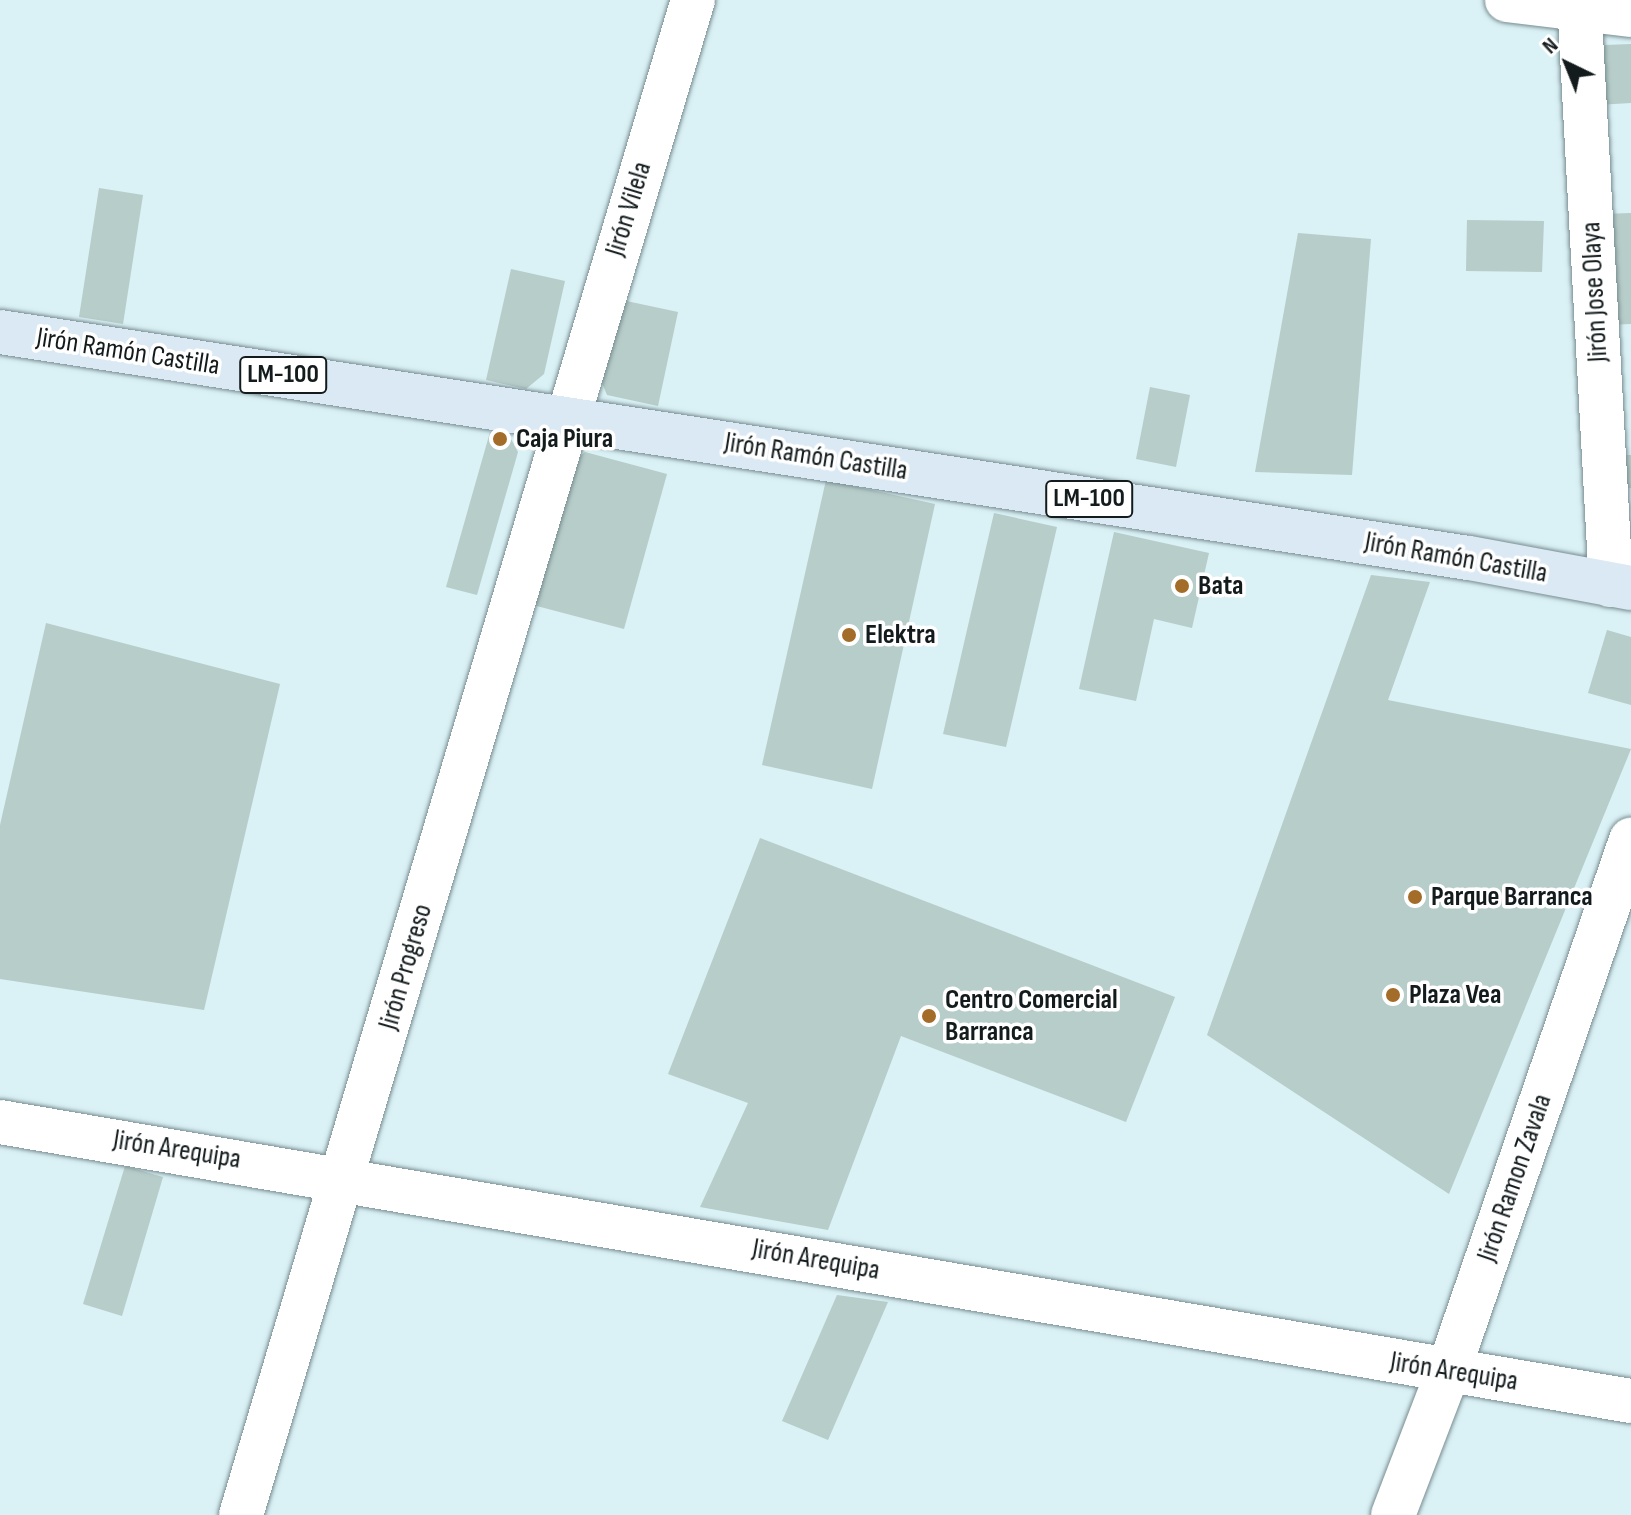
<!DOCTYPE html>
<html>
<head>
<meta charset="utf-8">
<style>
	body { margin:0 }
	#map { position:relative; width:1631px; height:1515px; overflow:hidden; background:#daf1f5; font-family:"Sofia Sans Condensed",sans-serif }
	div>[style] { position:absolute }
	.building>* { inset:0; background:#b7cdc9 }
	.roads { filter:drop-shadow(0 0 2px #778c90) drop-shadow(0 0 2px #778c90) }
	.minor>* { height:44px; margin:-22px; padding:0 22px; transform-origin:22px; border-radius:22px; background:#fff }
	.major>* { height:44px; margin:-22px; padding:0 22px; transform-origin:22px; border-radius:22px; background:#dbe9f4 }
	.dots>* { width:22px; height:22px; translate:-50% -50%; box-sizing:border-box; border:4px solid #fff; border-radius:50% }
	span { translate:-50% -50%; white-space:nowrap; text-align:center; line-height:1.15; -webkit-text-stroke:7px #fff; paint-order:stroke }
	.shield-label span { padding:2px 6px; background:#fff; border:2px solid; border-radius:6px; -webkit-text-stroke-width:0 }
	.shield-label { font-size:26px; color:#131b1d; font-weight:700 }
	.street-label { font-size:28px; color:#131b1d }
	.poi-label { font-size:28px; color:#131b1d; font-weight:700 }
	.left { translate:0 -50%; text-align:left }
	.north { position:absolute; left:1527px; top:24px; width:80px; height:80px; -webkit-text-stroke:6px #fff; paint-order:stroke; rotate:317deg; font-size:22px; font-weight:700; line-height:32px; text-align:center; color:#131b1d }
	.north::after { content:''; display:block; margin:auto; width:28px; height:36px; background:#131b1d; clip-path:polygon(50% 0,100% 100%,50% 72%,0 100%) }
</style>
</head>
<body>
<div id="map">
	<div class="building">
		<div style="clip-path:polygon(1631px 44px,1631px 103px,1597px 105px,1595px 55px,1605px 45px)"></div>
		<div style="clip-path:polygon(99px 188px,143px 195px,123px 324px,79px 317px)"></div>
		<div style="clip-path:polygon(1631px 213px,1631px 324px,1607px 325px,1602px 214px)"></div>
		<div style="clip-path:polygon(1467px 220px,1544px 221px,1542px 272px,1466px 271px)"></div>
		<div style="clip-path:polygon(1298px 233px,1371px 239px,1352px 475px,1255px 472px)"></div>
		<div style="clip-path:polygon(511px 269px,565px 281px,544px 374px,526px 389px,486px 380px)"></div>
		<div style="clip-path:polygon(617px 299px,678px 312px,658px 406px,607px 395px,600px 378px)"></div>
		<div style="clip-path:polygon(1150px 387px,1190px 395px,1176px 467px,1136px 459px)"></div>
		<div style="clip-path:polygon(490px 432px,510px 437px,518px 452px,477px 595px,446px 587px)"></div>
		<div style="clip-path:polygon(585px 452px,667px 474px,624px 629px,533px 605px,572px 463px)"></div>
		<div style="clip-path:polygon(1621px 455px,1631px 455px,1631px 488px,1624px 488px)"></div>
		<div style="clip-path:polygon(826px 480px,935px 504px,872px 789px,762px 765px)"></div>
		<div style="clip-path:polygon(994px 513px,1057px 527px,1006px 747px,943px 734px)"></div>
		<div style="clip-path:polygon(1114px 532px,1209px 553px,1192px 628px,1154px 619px,1136px 701px,1079px 689px)"></div>
		<div style="clip-path:polygon(1371px 575px,1430px 582px,1388px 700px,1631px 749px,1449px 1194px,1207px 1035px)"></div>
		<div style="clip-path:polygon(46px 623px,280px 684px,204px 1010px,0 979px,0 825px)"></div>
		<div style="clip-path:polygon(1607px 630px,1631px 637px,1631px 705px,1588px 693px)"></div>
		<div style="clip-path:polygon(760px 838px,1175px 997px,1126px 1122px,901px 1036px,828px 1230px,700px 1207px,748px 1103px,668px 1074px)"></div>
		<div style="clip-path:polygon(125px 1166px,163px 1177px,122px 1316px,83px 1304px)"></div>
		<div style="clip-path:polygon(837px 1295px,888px 1302px,828px 1440px,782px 1421px)"></div>
	</div>
	<div class="roads">
		<div class="minor">
			<div style="left:1507px;top:0;width:125px;rotate:6.9deg"></div>
			<div style="left:1579px;top:0;width:586px;rotate:86.87deg"></div>
			<div style="left:0;top:1122px;width:1655px;rotate:9.71deg"></div>
			<div style="left:241px;top:1515px;width:1581px;rotate:-73.39deg"></div>
			<div style="left:1393px;top:1515px;width:153px;rotate:-69deg"></div>
			<div style="left:1448px;top:1372px;width:563px;rotate:-71.02deg"></div>
		</div>
		<div class="major">
			<div style="left:0;top:332px;width:1486px;rotate:8.75deg"></div>
			<div style="left:1469px;top:558px;width:165px;rotate:10.5deg"></div>
		</div>
	</div>
	<div class="dots">
		<div style="left:500px;top:439px;background:#a46c29"></div>
		<div style="left:1182px;top:586px;background:#a46c29"></div>
		<div style="left:849px;top:635px;background:#a46c29"></div>
		<div style="left:1415px;top:897px;background:#a46c29"></div>
		<div style="left:1393px;top:995px;background:#a46c29"></div>
		<div style="left:929px;top:1016px;background:#a46c29"></div>
	</div>
	<div class="shield-label">
		<span style="left:283px;top:375px">LM-100</span>
		<span style="left:1089px;top:499px">LM-100</span>
	</div>
	<div class="street-label">
		<span style="left:629px;top:209px;rotate:-73deg">Jirón Vilela</span>
		<span style="left:1595px;top:292px;rotate:-93deg">Jirón Jose Olaya</span>
		<span style="left:128px;top:352px;rotate:9deg">Jirón Ramón Castilla</span>
		<span style="left:816px;top:457px;rotate:9deg">Jirón Ramón Castilla</span>
		<span style="left:1456px;top:558px;rotate:10deg">Jirón Ramón Castilla</span>
		<span style="left:406px;top:967px;rotate:-74deg">Jirón Progreso</span>
		<span style="left:177px;top:1150px;rotate:9deg">Jirón Arequipa</span>
		<span style="left:1515px;top:1178px;rotate:-71deg">Jirón Ramon Zavala</span>
		<span style="left:816px;top:1260px;rotate:10deg">Jirón Arequipa</span>
		<span style="left:1454px;top:1372px;rotate:9deg">Jirón Arequipa</span>
	</div>
	<div class="poi-label">
		<span class="left" style="left:516px;top:439px">Caja Piura</span>
		<span class="left" style="left:1198px;top:586px">Bata</span>
		<span class="left" style="left:865px;top:635px">Elektra</span>
		<span class="left" style="left:1431px;top:897px">Parque Barranca</span>
		<span class="left" style="left:1409px;top:995px">Plaza Vea</span>
		<span class="left" style="left:945px;top:1016px">Centro Comercial<br>Barranca</span>
	</div>
	<div class="north">N</div>
</div>
</body>
</html>
